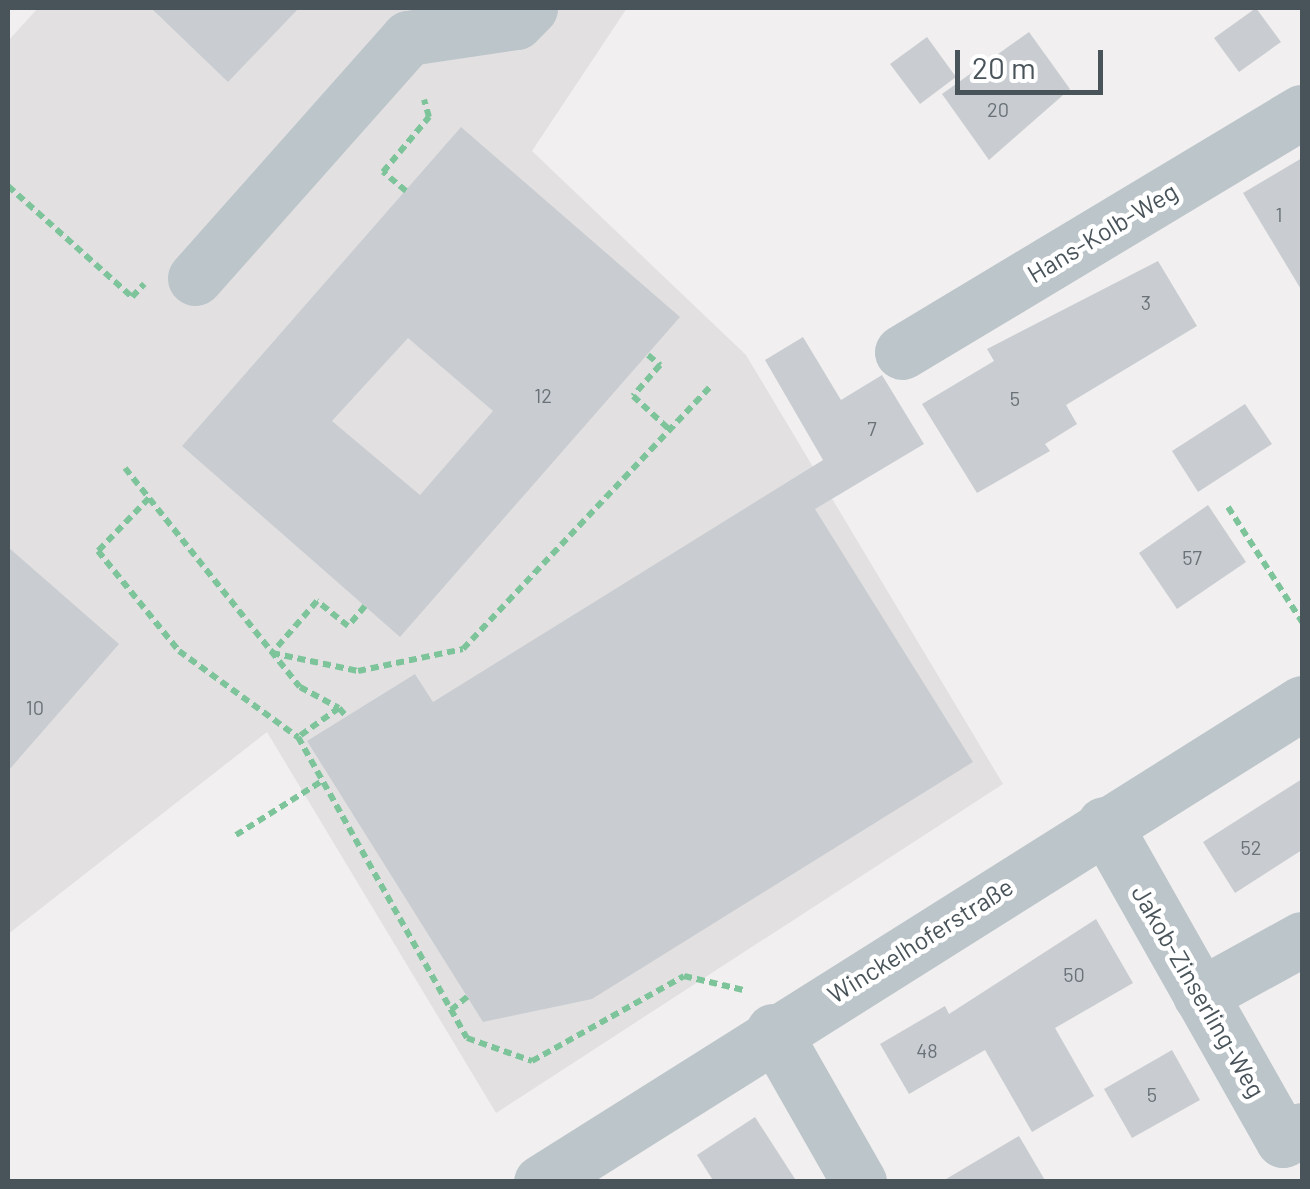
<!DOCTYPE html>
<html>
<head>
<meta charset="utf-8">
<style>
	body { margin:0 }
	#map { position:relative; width:1310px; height:1189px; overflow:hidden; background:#f1efef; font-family:Barlow,sans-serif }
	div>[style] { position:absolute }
	.education>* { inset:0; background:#e2e0e1 }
	.building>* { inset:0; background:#c9cdd1 }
	.path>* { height:6px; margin-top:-3px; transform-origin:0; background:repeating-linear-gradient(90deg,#7ec49b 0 8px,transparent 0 13px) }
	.minor>* { height:55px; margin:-27.5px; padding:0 27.5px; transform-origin:27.5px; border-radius:27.5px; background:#bcc5ca }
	span { translate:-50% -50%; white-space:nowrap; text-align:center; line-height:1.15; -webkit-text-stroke:9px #fff; paint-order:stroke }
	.number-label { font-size:20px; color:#697278 }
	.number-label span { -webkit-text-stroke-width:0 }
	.street-label { font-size:25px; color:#49545a }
	.frame { position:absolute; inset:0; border:10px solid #49545a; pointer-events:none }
	.scale { position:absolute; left:955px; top:50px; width:148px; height:45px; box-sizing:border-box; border:5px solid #49545a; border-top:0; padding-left:12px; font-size:30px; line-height:35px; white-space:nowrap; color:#49545a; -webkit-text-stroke:8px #fff; paint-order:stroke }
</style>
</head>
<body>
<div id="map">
	<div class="education">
		<div style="clip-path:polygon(38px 8px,627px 8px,532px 151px,746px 355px,1003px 784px,496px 1113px,267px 732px,8px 934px,8px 41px)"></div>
	</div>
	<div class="building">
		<div style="clip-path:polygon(151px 8px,299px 8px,228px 82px)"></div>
		<div style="clip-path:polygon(1256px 8px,1281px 42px,1239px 72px,1214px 38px)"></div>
		<div style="clip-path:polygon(1029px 32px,1070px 89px,989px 160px,942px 94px)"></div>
		<div style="clip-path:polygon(927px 37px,956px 77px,920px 104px,890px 64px)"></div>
		<div style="clip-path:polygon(evenodd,461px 127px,680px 317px,400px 637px,182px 446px,461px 127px,408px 338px,493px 411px,420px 495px,332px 421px,408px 338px)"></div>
		<div style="clip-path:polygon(1302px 158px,1302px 291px,1243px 193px)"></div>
		<div style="clip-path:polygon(1158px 261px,1197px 326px,1066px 405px,1077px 424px,1045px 444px,1050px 451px,977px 493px,922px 404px,994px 361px,987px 349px)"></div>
		<div style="clip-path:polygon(803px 337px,841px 400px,882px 375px,924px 444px,815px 509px,973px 762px,592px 999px,483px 1022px,307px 741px,415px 674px,433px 702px,823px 460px,765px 360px)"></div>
		<div style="clip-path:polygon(1245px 404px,1272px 444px,1198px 492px,1172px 451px)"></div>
		<div style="clip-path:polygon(1208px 505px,1246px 562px,1177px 609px,1139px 553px)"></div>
		<div style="clip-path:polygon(8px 547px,119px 644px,8px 771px)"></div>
		<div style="clip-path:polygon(1302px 779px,1302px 850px,1235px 893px,1203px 842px)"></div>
		<div style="clip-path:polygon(1096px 919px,1133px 983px,1055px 1028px,1094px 1096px,1032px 1132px,985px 1050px,909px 1094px,880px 1044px,945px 1006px,949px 1014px)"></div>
		<div style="clip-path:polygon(1172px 1050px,1200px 1100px,1132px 1138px,1104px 1089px)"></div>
		<div style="clip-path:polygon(755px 1117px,797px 1182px,714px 1182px,697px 1155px)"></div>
		<div style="clip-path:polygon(1019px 1136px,1046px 1182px,941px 1182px)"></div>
	</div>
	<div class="path">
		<div style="left:8px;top:186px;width:166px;rotate:41.8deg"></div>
		<div style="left:132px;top:297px;width:18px;rotate:-47deg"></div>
		<div style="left:406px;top:191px;width:30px;rotate:-140deg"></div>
		<div style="left:383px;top:172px;width:72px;rotate:-50.1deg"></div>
		<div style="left:429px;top:117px;width:18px;rotate:-106deg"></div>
		<div style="left:648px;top:355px;width:16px;rotate:40deg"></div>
		<div style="left:660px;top:365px;width:41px;rotate:131.1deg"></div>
		<div style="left:633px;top:396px;width:50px;rotate:42.6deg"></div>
		<div style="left:125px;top:468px;width:280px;rotate:51.4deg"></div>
		<div style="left:300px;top:687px;width:44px;rotate:28.3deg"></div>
		<div style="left:339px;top:708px;width:50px;rotate:144.7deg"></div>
		<div style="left:298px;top:737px;width:345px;rotate:60.7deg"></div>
		<div style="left:467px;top:1038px;width:69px;rotate:19.5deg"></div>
		<div style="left:532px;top:1061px;width:174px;rotate:-29.2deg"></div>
		<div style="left:684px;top:976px;width:61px;rotate:13.3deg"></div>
		<div style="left:149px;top:498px;width:74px;rotate:133.9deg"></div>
		<div style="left:98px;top:551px;width:129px;rotate:51deg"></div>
		<div style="left:179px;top:651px;width:147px;rotate:35.9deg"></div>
		<div style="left:1228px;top:507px;width:137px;rotate:57.2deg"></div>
		<div style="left:365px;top:606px;width:26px;rotate:130deg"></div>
		<div style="left:348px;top:626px;width:40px;rotate:-141deg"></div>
		<div style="left:317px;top:601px;width:69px;rotate:130.9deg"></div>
		<div style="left:272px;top:653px;width:88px;rotate:11.8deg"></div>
		<div style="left:358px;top:671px;width:107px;rotate:-11.8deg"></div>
		<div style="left:463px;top:649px;width:363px;rotate:-46.7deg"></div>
		<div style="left:339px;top:708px;width:11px;rotate:49deg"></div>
		<div style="left:236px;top:835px;width:102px;rotate:-32.1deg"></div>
		<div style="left:451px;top:1010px;width:21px;rotate:-39deg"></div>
	</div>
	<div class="minor">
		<div style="left:195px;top:278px;width:321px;rotate:-48.4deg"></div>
		<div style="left:408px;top:38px;width:109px;rotate:-8.4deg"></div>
		<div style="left:516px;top:22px;width:20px;rotate:-45deg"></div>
		<div style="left:902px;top:352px;width:466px;rotate:-31deg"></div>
		<div style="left:1104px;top:824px;width:363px;rotate:60.5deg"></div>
		<div style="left:1283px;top:1140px;width:21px;rotate:-28deg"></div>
		<div style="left:1200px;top:995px;width:116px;rotate:-28.8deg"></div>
		<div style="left:773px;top:1031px;width:174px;rotate:60.3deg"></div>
		<div style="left:541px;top:1182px;width:899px;rotate:-32.19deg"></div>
	</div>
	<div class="number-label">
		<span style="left:998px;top:109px">20</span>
		<span style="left:1279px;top:214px">1</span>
		<span style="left:1146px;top:302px">3</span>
		<span style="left:543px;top:395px">12</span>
		<span style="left:1015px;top:398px">5</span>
		<span style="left:872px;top:428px">7</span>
		<span style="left:1192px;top:557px">57</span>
		<span style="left:35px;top:707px">10</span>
		<span style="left:1251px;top:847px">52</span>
		<span style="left:1074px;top:974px">50</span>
		<span style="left:927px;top:1050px">48</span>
		<span style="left:1152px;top:1094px">5</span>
	</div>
	<div class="street-label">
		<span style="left:1102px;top:232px;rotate:-31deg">Hans-Kolb-Weg</span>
		<span style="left:920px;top:940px;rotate:-32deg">Winckelhoferstraße</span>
		<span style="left:1199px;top:991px;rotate:60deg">Jakob-Zinserling-Weg</span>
	</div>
	<div class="frame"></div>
	<div class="scale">20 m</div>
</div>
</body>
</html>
